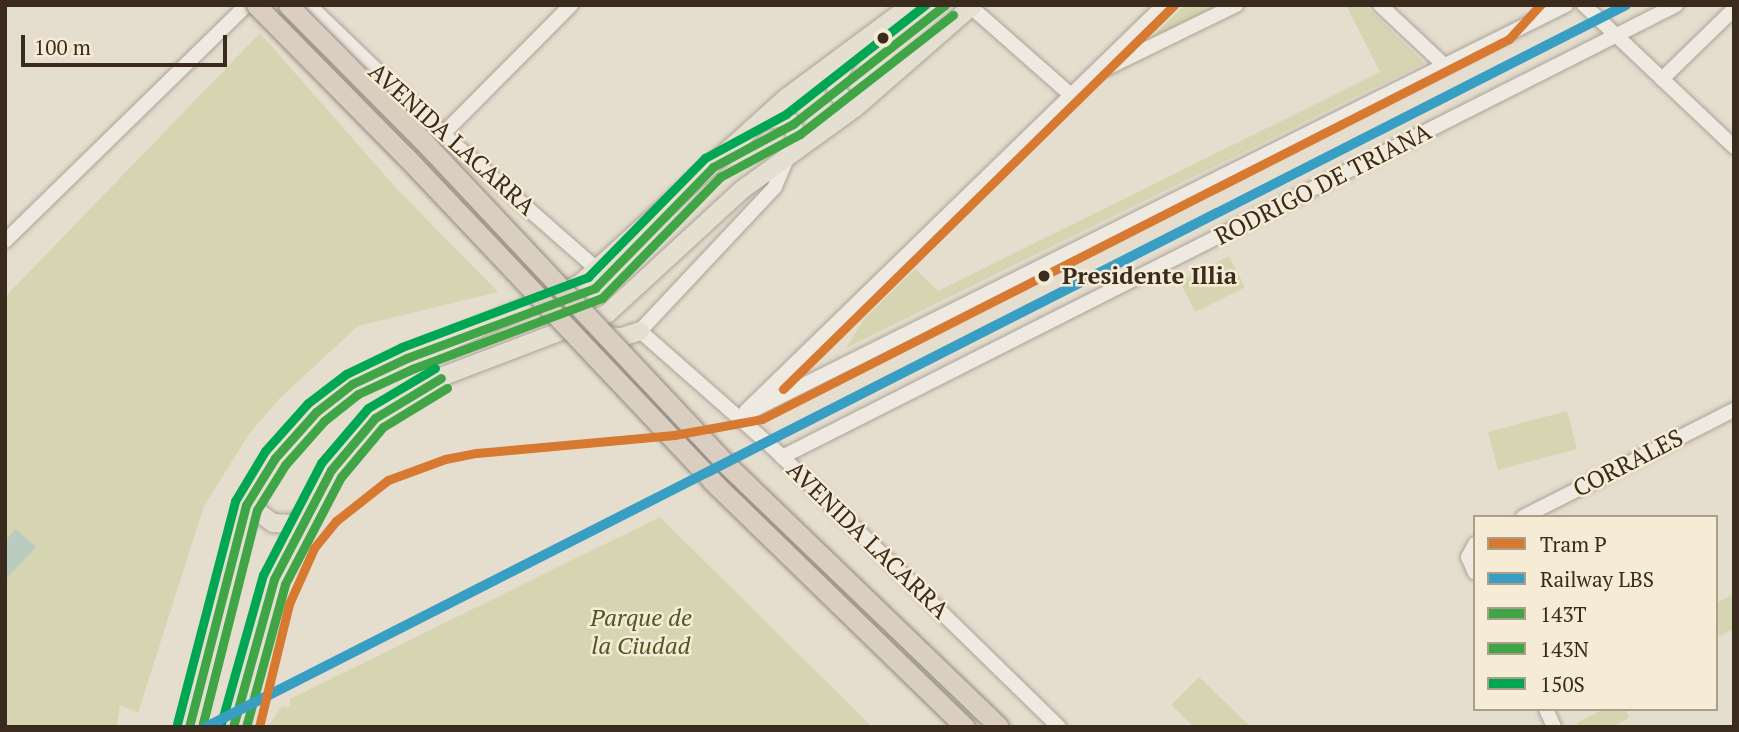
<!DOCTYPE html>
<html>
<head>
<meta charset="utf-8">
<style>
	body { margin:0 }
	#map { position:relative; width:1739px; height:732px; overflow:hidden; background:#e5decf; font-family:"PT Serif",serif }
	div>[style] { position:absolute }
	.green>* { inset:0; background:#d6d5b1 }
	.water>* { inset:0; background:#bacbc0 }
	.roads { filter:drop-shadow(0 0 2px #aba397) drop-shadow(0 0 2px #aba397) }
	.minor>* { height:14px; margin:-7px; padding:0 7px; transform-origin:7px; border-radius:7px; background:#eee9e1 }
	.major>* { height:18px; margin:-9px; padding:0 9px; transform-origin:9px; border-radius:9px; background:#e5dfd2 }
	.bridges { filter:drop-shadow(0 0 2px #90897f) drop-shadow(0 0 2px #90897f) }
	.highway-bridge>* { height:19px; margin:-9.5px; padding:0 9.5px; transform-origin:9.5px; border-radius:9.5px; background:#d9cec0 }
	.bus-1>* { height:9px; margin:-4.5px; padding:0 4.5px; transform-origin:4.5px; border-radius:4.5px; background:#3fa546 }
	.bus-2>* { height:9px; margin:-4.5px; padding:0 4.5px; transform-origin:4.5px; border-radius:4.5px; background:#3fa546 }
	.bus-3>* { height:9px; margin:-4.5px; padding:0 4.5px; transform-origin:4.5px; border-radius:4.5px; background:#00a651 }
	.rail-1>* { height:10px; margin:-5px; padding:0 5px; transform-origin:5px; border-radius:5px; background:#389ec4 }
	.tram-1>* { height:9px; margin:-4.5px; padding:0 4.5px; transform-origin:4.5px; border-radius:4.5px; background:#d77930 }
	.dots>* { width:19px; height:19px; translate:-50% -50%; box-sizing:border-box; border:4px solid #f6ecd5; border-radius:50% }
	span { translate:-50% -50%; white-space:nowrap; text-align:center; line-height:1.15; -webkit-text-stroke:5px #f6ecd5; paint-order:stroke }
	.street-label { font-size:24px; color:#3b2b1f }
	.stop-label { font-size:24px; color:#3b2b1f; font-weight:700 }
	.left { translate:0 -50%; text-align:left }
	.park-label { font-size:24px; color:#4d5825; font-style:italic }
	.frame { position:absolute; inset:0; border:7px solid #3b2b1f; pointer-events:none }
	.legend { position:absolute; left:1473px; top:515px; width:245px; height:196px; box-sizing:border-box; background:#f6ecd5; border:2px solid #ab9f8c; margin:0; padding:9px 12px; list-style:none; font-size:21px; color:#3b2b1f }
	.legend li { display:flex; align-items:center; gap:14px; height:35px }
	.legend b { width:35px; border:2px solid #ab9f8c }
	.scale { position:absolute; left:21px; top:35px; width:206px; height:32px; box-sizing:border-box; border:4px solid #3b2b1f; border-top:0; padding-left:9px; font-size:21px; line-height:24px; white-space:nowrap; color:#3b2b1f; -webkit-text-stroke:5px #f6ecd5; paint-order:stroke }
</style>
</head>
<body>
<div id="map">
	<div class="green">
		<div style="clip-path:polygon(1185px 5px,1221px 5px,1142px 46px)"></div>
		<div style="clip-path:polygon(1346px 5px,1365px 5px,1424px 63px,846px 348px,864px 319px,915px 269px,938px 291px,1380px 72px)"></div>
		<div style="clip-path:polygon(260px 33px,396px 188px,498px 292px,358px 326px,279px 399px,249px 434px,204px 506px,138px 713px,120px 705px,117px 727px,5px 727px,5px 297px)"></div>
		<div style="clip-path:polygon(1229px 256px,1245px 287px,1195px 312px,1180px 281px)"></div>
		<div style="clip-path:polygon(1567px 411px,1577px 449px,1498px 470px,1488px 432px)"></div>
		<div style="clip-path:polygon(660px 517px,872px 727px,268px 727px,282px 706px,290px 707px,290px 699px)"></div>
		<div style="clip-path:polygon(1734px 594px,1734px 629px,1719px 636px,1716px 603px)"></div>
		<div style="clip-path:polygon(1199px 677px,1251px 727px,1194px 727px,1171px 705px)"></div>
		<div style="clip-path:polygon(1604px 709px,1625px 709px,1629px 718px,1611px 727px,1579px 727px,1577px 723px)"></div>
	</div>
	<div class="water">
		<div style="clip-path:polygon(16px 529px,36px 547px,5px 580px,5px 541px)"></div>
	</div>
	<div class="roads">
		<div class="minor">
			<div style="left:309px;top:5px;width:186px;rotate:43.9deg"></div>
			<div style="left:443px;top:134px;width:206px;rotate:41.3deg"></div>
			<div style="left:1380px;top:5px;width:86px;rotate:43.1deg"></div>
			<div style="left:1584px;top:5px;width:207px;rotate:43.4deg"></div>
			<div style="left:971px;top:7px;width:135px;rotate:41.4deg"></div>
			<div style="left:1105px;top:69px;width:146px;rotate:-26deg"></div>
			<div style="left:1662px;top:79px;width:100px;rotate:-44.2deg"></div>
			<div style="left:443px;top:134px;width:182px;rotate:-45.2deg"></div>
			<div style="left:788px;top:156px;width:34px;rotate:113deg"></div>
			<div style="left:775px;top:187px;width:197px;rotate:133.2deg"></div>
			<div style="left:640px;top:331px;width:176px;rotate:41.3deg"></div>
			<div style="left:772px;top:447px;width:401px;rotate:44.3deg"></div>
			<div style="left:5px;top:241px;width:338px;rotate:-44.3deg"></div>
			<div style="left:746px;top:411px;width:583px;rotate:-44.17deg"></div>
			<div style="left:739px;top:417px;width:924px;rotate:-26.48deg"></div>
			<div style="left:782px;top:457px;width:1002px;rotate:-26.82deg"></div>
			<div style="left:1523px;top:517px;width:237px;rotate:-26.9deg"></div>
			<div style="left:1475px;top:544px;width:15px;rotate:118deg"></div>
			<div style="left:1468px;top:557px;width:17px;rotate:66deg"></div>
			<div style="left:1546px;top:709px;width:20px;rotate:66deg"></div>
		</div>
		<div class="major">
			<div style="left:848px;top:58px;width:26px;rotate:119deg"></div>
			<div style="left:835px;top:81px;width:12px;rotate:81deg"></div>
			<div style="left:837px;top:93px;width:23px;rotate:40deg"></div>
			<div style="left:761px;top:121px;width:22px;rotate:-10deg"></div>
			<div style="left:783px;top:117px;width:12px;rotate:35deg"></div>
			<div style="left:793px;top:124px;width:25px;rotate:79deg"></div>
			<div style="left:598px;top:335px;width:24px;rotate:5deg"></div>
			<div style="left:622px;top:337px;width:19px;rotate:-18deg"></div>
			<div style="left:252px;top:494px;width:19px;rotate:72deg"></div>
			<div style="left:258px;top:512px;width:19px;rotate:36deg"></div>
			<div style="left:273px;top:523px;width:19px;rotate:3deg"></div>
			<div style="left:292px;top:524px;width:15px;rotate:-28deg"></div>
			<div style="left:189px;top:727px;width:229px;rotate:-75.6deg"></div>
			<div style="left:246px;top:505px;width:55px;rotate:-58.3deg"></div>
			<div style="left:275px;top:458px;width:62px;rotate:-48.3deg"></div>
			<div style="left:316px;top:412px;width:64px;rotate:-34.2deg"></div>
			<div style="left:369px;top:376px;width:230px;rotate:-23.6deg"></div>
			<div style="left:580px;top:284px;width:278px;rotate:-42.1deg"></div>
			<div style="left:786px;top:98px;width:156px;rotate:-36.6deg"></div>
			<div style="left:233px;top:727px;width:154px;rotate:-74.5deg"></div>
			<div style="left:274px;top:579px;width:123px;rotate:-62.4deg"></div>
			<div style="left:331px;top:470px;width:68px;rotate:-49.8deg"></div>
			<div style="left:375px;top:418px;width:83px;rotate:-31.2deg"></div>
			<div style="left:446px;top:375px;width:173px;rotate:-20.9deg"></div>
			<div style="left:608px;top:313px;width:183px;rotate:-42.6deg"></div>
			<div style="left:743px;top:189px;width:138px;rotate:-35.9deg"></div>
			<div style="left:855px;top:108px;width:157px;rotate:-41.1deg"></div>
		</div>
	</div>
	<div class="bridges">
		<div class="highway-bridge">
			<div style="left:256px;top:5px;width:215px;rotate:45.4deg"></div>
			<div style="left:407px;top:158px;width:444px;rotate:46.6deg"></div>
			<div style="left:712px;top:481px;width:353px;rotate:44.2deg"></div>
			<div style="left:288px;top:5px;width:193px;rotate:45.2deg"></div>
			<div style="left:424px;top:142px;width:440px;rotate:46.8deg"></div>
			<div style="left:725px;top:463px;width:380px;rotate:43.9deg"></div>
		</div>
	</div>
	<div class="bus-1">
		<div style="left:189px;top:727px;width:229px;rotate:-75.6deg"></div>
		<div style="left:246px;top:505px;width:55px;rotate:-58.3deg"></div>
		<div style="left:275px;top:458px;width:62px;rotate:-48.3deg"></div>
		<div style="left:316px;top:412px;width:46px;rotate:-37.9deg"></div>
		<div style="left:352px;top:384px;width:61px;rotate:-25.3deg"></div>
		<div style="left:407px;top:358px;width:201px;rotate:-20.4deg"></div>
		<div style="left:595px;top:288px;width:169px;rotate:-45.7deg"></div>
		<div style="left:713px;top:167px;width:91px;rotate:-28.3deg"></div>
		<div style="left:793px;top:124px;width:193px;rotate:-38.1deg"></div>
		<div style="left:233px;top:727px;width:154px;rotate:-74.5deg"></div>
		<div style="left:274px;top:579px;width:123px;rotate:-62.4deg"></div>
		<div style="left:331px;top:470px;width:68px;rotate:-49.8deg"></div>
		<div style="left:375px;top:418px;width:77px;rotate:-31.2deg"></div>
	</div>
	<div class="bus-2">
		<div style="left:202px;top:727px;width:224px;rotate:-75.8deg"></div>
		<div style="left:257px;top:510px;width:53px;rotate:-58.1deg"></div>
		<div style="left:285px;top:465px;width:59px;rotate:-48.4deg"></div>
		<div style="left:324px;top:421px;width:43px;rotate:-38.5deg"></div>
		<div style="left:358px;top:394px;width:60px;rotate:-24.8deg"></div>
		<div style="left:412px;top:369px;width:203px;rotate:-20.5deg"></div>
		<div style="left:602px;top:298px;width:169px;rotate:-45.7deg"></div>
		<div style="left:720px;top:177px;width:91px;rotate:-28.3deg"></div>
		<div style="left:800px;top:134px;width:194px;rotate:-37.9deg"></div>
		<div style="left:246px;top:727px;width:148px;rotate:-74.7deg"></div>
		<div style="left:285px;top:584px;width:121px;rotate:-62.4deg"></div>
		<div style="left:341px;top:477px;width:65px;rotate:-50deg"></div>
		<div style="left:383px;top:427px;width:75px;rotate:-31.4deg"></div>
	</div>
	<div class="bus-3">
		<div style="left:177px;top:724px;width:230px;rotate:-75.4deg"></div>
		<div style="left:235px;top:501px;width:58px;rotate:-59deg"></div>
		<div style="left:265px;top:451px;width:64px;rotate:-48.1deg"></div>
		<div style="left:308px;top:403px;width:48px;rotate:-37.3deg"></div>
		<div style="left:346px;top:374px;width:62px;rotate:-25.7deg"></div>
		<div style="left:402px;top:347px;width:199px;rotate:-20.6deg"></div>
		<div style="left:588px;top:277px;width:167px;rotate:-45.5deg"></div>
		<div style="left:705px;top:158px;width:92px;rotate:-28.5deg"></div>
		<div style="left:786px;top:114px;width:177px;rotate:-38.1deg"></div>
		<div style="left:221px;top:724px;width:155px;rotate:-74.3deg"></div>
		<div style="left:263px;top:575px;width:126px;rotate:-62.6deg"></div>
		<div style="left:321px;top:463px;width:72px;rotate:-49.5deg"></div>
		<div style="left:368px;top:408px;width:78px;rotate:-30.8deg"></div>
	</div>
	<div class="rail-1">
		<div style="left:206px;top:727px;width:1593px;rotate:-26.95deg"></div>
	</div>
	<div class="tram-1">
		<div style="left:783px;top:389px;width:548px;rotate:-44.48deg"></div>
		<div style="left:259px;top:727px;width:127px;rotate:-76.3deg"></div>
		<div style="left:289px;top:604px;width:61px;rotate:-65.9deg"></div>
		<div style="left:314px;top:548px;width:35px;rotate:-51deg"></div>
		<div style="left:336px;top:521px;width:66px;rotate:-38.3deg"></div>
		<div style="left:388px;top:480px;width:61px;rotate:-20.2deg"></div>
		<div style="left:445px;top:459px;width:33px;rotate:-11deg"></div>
		<div style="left:477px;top:453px;width:198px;rotate:-5.2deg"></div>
		<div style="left:674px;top:435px;width:89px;rotate:-10.3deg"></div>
		<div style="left:762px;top:419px;width:838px;rotate:-26.96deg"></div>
		<div style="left:1509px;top:39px;width:46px;rotate:-47.6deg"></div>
	</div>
	<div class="dots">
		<div style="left:883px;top:38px;background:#3b2b1f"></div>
		<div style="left:1044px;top:276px;background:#3b2b1f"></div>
	</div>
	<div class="street-label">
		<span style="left:452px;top:139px;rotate:42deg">AVENIDA LACARRA</span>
		<span style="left:1323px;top:184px;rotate:-27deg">RODRIGO DE TRIANA</span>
		<span style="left:1628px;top:463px;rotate:-27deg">CORRALES</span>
		<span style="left:868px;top:540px;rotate:44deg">AVENIDA LACARRA</span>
	</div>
	<div class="stop-label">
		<span class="left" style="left:1062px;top:276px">Presidente Illia</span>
	</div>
	<div class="park-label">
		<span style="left:641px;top:632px">Parque de<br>la Ciudad</span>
	</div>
	<div class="frame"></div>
	<ul class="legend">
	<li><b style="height:9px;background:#d77930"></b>Tram P</li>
	<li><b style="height:9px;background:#389ec4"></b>Railway LBS</li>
	<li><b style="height:9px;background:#3fa546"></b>143T</li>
	<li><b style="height:9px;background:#3fa546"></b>143N</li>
	<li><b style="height:9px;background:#00a651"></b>150S</li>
	</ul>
	<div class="scale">100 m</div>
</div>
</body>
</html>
